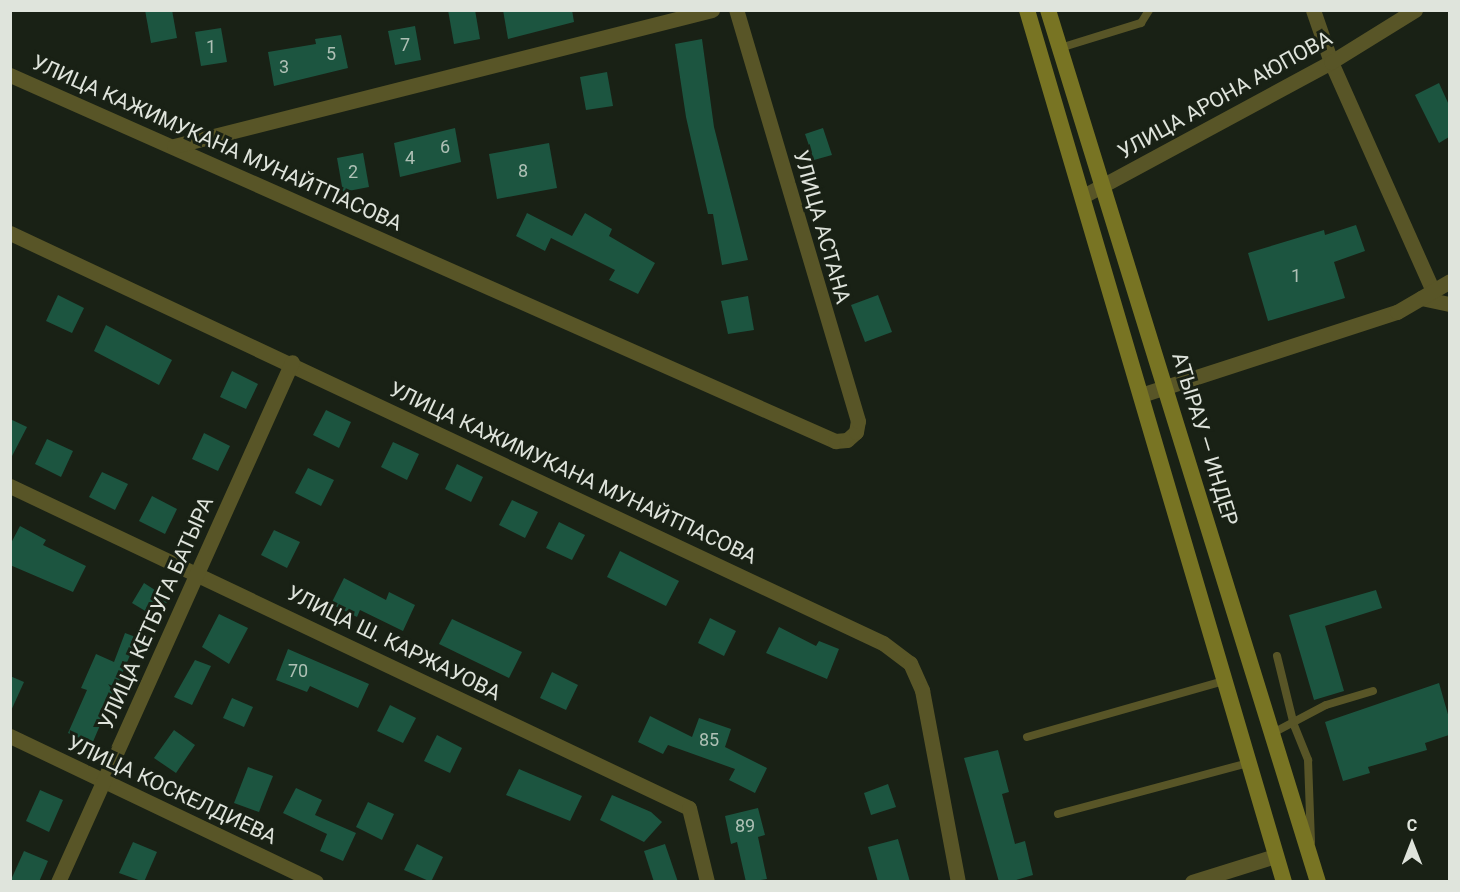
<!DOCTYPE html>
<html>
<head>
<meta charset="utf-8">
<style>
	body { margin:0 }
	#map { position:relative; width:1460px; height:892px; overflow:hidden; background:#192115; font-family:Roboto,sans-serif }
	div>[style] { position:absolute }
	.building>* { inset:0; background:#1c5540 }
	.service>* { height:8px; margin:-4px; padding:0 4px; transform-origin:4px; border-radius:4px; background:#585527 }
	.minor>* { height:15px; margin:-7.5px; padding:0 7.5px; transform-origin:7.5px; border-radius:7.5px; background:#585527 }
	.secondary>* { height:16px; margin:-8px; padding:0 8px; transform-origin:8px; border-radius:8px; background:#787423 }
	span { translate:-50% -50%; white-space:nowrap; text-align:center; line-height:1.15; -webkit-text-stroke:6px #192115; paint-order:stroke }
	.number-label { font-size:18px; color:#aec0b5 }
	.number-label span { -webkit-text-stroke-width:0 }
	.street-label { font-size:21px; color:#dfe4dc }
	.frame { position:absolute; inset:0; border:12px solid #dfe4dc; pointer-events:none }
	.north { position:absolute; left:1382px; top:814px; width:60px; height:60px; -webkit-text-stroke:4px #192115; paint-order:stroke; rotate:0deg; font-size:16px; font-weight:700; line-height:24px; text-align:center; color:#dfe4dc }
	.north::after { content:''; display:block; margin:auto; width:21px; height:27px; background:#dfe4dc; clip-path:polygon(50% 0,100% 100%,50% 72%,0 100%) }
</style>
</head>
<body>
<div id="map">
	<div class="building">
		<div style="clip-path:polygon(145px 10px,172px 10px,177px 38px,151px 43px)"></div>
		<div style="clip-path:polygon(448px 10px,475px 10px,480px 39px,454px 44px)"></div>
		<div style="clip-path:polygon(503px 10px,572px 10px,574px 22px,508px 39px)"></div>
		<div style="clip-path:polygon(415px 26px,421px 60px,395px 65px,388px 31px)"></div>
		<div style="clip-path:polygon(221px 28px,227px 62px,201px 66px,195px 32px)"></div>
		<div style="clip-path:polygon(341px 35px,348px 68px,274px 86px,268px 52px,316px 44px,315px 39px)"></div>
		<div style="clip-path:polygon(702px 39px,714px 127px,748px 260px,722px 265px,713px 214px,708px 214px,686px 117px,675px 44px)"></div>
		<div style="clip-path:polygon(607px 72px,613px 106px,586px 110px,580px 77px)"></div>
		<div style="clip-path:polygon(1439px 83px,1449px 105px,1449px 137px,1439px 143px,1415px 95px)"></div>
		<div style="clip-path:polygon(455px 128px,461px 162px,400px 177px,394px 143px)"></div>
		<div style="clip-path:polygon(823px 128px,832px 155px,814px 160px,805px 134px)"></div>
		<div style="clip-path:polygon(549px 143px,557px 188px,497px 199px,489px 154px)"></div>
		<div style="clip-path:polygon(363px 153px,369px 187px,343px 192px,337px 158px)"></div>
		<div style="clip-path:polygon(527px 213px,572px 236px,585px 213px,612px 229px,609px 236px,655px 263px,638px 294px,609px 280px,615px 270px,551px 238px,545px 251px,516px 236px)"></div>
		<div style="clip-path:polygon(1356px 225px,1365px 251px,1334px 262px,1345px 298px,1268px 321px,1248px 253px,1324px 230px,1325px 235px)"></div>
		<div style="clip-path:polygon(58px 295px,84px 308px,72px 333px,46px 321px)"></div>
		<div style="clip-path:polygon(878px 295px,892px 332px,865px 342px,851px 305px)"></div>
		<div style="clip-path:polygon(748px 296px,754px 330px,728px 334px,721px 301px)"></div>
		<div style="clip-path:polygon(106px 325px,172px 360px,159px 385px,94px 351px)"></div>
		<div style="clip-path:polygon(232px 371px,258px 384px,246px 409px,220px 397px)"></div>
		<div style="clip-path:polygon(326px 410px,351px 422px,339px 448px,313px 435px)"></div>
		<div style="clip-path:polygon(10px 419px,27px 427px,10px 460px)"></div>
		<div style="clip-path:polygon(204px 433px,230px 446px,218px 471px,192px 459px)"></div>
		<div style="clip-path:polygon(47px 439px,73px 451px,61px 477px,35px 464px)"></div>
		<div style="clip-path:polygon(393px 442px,419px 454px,407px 480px,381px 467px)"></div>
		<div style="clip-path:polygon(457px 464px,483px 477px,471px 502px,445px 489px)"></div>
		<div style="clip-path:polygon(308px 468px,334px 480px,321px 506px,295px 493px)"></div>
		<div style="clip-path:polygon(102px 472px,128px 484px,115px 510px,89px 497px)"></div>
		<div style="clip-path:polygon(152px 496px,177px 509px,165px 534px,139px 521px)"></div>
		<div style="clip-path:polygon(512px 500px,538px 512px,525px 538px,499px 525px)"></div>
		<div style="clip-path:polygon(559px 522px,585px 535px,572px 560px,546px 548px)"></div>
		<div style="clip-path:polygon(20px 526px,46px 540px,43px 545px,86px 566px,73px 592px,10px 565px,10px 545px)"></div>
		<div style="clip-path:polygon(274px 530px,300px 542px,287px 568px,261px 555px)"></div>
		<div style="clip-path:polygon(620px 551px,679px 581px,666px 606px,607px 577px)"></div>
		<div style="clip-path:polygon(344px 578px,386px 600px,389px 592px,415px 605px,403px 631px,360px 610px,357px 617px,331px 604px)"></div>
		<div style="clip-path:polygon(144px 583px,169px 599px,157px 618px,132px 603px)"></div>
		<div style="clip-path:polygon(1376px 590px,1382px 608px,1325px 626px,1344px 691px,1314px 700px,1289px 615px)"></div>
		<div style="clip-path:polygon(219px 614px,248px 628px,229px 664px,202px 647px)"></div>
		<div style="clip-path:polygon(710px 618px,736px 631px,724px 656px,698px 643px)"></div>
		<div style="clip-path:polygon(452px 619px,522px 652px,509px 678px,439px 644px)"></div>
		<div style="clip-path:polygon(779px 627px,816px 646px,819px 641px,839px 649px,827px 679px,766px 653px)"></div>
		<div style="clip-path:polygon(125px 633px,149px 642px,143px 658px,131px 653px,92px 744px,68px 733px,87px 690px,81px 688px,96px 654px,114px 662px)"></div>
		<div style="clip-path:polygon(288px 649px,369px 684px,358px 708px,310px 686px,307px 692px,276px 680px)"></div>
		<div style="clip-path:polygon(195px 660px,211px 666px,192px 705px,174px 697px)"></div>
		<div style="clip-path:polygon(552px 672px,578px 685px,566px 710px,540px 698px)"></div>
		<div style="clip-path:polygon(10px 676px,24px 682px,10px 713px)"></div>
		<div style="clip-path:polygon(1439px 683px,1449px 718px,1449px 735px,1425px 743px,1427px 750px,1368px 767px,1370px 773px,1343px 781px,1325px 722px)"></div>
		<div style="clip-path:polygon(232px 698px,253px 707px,244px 727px,223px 718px)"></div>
		<div style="clip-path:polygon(390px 705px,416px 718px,403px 743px,377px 731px)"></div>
		<div style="clip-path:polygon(650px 716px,692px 737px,699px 718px,731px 729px,725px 747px,767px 768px,755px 793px,729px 780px,735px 769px,668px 745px,663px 754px,638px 742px)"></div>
		<div style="clip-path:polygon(174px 730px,195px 745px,176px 773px,154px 758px)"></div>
		<div style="clip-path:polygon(437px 735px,462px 748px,450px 773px,424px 761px)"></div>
		<div style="clip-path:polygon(998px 750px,1009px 792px,1002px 794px,1015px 844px,1025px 841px,1033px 875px,1009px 882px,999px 882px,964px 758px)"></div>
		<div style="clip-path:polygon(248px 767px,273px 776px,259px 812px,234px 803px)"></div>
		<div style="clip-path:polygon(519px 769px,582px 796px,570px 821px,506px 795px)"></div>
		<div style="clip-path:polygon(888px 784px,896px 807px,871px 815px,864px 793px)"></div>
		<div style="clip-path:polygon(296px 788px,322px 800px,315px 815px,356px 833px,343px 861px,320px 851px,327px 834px,283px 813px)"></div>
		<div style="clip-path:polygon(40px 790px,63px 800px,49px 832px,26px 821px)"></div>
		<div style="clip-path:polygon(612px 795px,651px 812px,662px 822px,644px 842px,600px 820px)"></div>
		<div style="clip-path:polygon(368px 802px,394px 814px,382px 840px,356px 827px)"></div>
		<div style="clip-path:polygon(758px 808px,765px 835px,758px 837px,767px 879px,746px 882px,737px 842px,731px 844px,725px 816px)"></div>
		<div style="clip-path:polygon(898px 839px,910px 882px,878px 882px,868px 847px)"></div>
		<div style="clip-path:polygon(133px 842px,157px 852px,144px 882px,119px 873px)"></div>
		<div style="clip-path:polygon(417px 844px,443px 857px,431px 882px,404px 870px)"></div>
		<div style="clip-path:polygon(665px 844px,678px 882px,654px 882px,644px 851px)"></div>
		<div style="clip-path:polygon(24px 851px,48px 861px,39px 882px,10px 882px)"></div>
	</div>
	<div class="service">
		<div style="left:1060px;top:48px;width:85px;rotate:-17.2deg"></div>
		<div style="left:1141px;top:23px;width:15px;rotate:-58deg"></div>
		<div style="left:1277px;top:656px;width:71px;rotate:76.2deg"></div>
		<div style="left:1294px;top:725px;width:38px;rotate:68deg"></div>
		<div style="left:1308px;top:760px;width:82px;rotate:87.9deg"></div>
		<div style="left:1271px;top:734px;width:62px;rotate:-27.8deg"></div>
		<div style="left:1326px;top:705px;width:49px;rotate:-16.6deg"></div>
		<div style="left:1027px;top:737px;width:205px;rotate:-15.9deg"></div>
		<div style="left:1058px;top:814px;width:198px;rotate:-15deg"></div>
	</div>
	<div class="minor">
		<div style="left:1313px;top:10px;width:55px;rotate:70.9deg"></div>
		<div style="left:1331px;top:62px;width:251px;rotate:66deg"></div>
		<div style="left:10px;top:75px;width:903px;rotate:23.92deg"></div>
		<div style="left:835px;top:441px;width:12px;rotate:-5deg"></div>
		<div style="left:847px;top:440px;width:12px;rotate:-42deg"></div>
		<div style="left:856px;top:432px;width:11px;rotate:-80deg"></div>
		<div style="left:858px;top:421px;width:429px;rotate:-106.5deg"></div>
		<div style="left:174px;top:146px;width:555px;rotate:-14.19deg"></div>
		<div style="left:1085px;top:195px;width:280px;rotate:-28.4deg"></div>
		<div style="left:1331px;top:62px;width:99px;rotate:-31.8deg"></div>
		<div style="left:10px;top:233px;width:964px;rotate:25.16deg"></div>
		<div style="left:883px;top:643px;width:34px;rotate:37deg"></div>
		<div style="left:910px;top:663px;width:30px;rotate:66deg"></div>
		<div style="left:922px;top:690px;width:195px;rotate:79.4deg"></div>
		<div style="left:1421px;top:298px;width:30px;rotate:12deg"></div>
		<div style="left:1141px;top:395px;width:269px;rotate:-18deg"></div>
		<div style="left:1397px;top:312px;width:61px;rotate:-30.3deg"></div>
		<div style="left:10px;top:486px;width:751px;rotate:25.37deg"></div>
		<div style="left:689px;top:808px;width:76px;rotate:76.3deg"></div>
		<div style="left:10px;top:736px;width:339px;rotate:25.5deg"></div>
		<div style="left:58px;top:882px;width:570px;rotate:-65.77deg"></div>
		<div style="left:1192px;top:882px;width:87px;rotate:-17.4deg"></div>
	</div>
	<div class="secondary">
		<div style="left:1027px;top:10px;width:909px;rotate:73.58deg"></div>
		<div style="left:1048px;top:10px;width:913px;rotate:72.8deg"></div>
	</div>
	<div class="number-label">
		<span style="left:405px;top:45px">7</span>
		<span style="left:211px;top:47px">1</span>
		<span style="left:331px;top:54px">5</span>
		<span style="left:284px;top:67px">3</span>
		<span style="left:445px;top:147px">6</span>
		<span style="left:410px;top:158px">4</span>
		<span style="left:523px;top:171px">8</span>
		<span style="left:353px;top:172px">2</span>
		<span style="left:1296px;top:276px">1</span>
		<span style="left:298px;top:671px">70</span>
		<span style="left:709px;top:740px">85</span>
		<span style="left:745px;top:826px">89</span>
	</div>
	<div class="street-label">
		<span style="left:1225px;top:95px;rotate:-29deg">УЛИЦА АРОНА АЮПОВА</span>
		<span style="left:217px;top:143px;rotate:24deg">УЛИЦА КАЖИМУКАНА МУНАЙТПАСОВА</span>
		<span style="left:822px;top:227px;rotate:74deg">УЛИЦА АСТАНА</span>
		<span style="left:1205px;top:439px;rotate:73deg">АТЫРАУ — ИНДЕР</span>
		<span style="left:573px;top:473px;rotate:25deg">УЛИЦА КАЖИМУКАНА МУНАЙТПАСОВА</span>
		<span style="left:156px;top:613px;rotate:-66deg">УЛИЦА КЕТБУГА БАТЫРА</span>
		<span style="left:394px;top:643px;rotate:26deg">УЛИЦА Ш. КАРЖАУОВА</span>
		<span style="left:172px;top:790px;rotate:25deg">УЛИЦА КОСКЕЛДИЕВА</span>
	</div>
	<div class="frame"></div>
	<div class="north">С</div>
</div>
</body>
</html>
